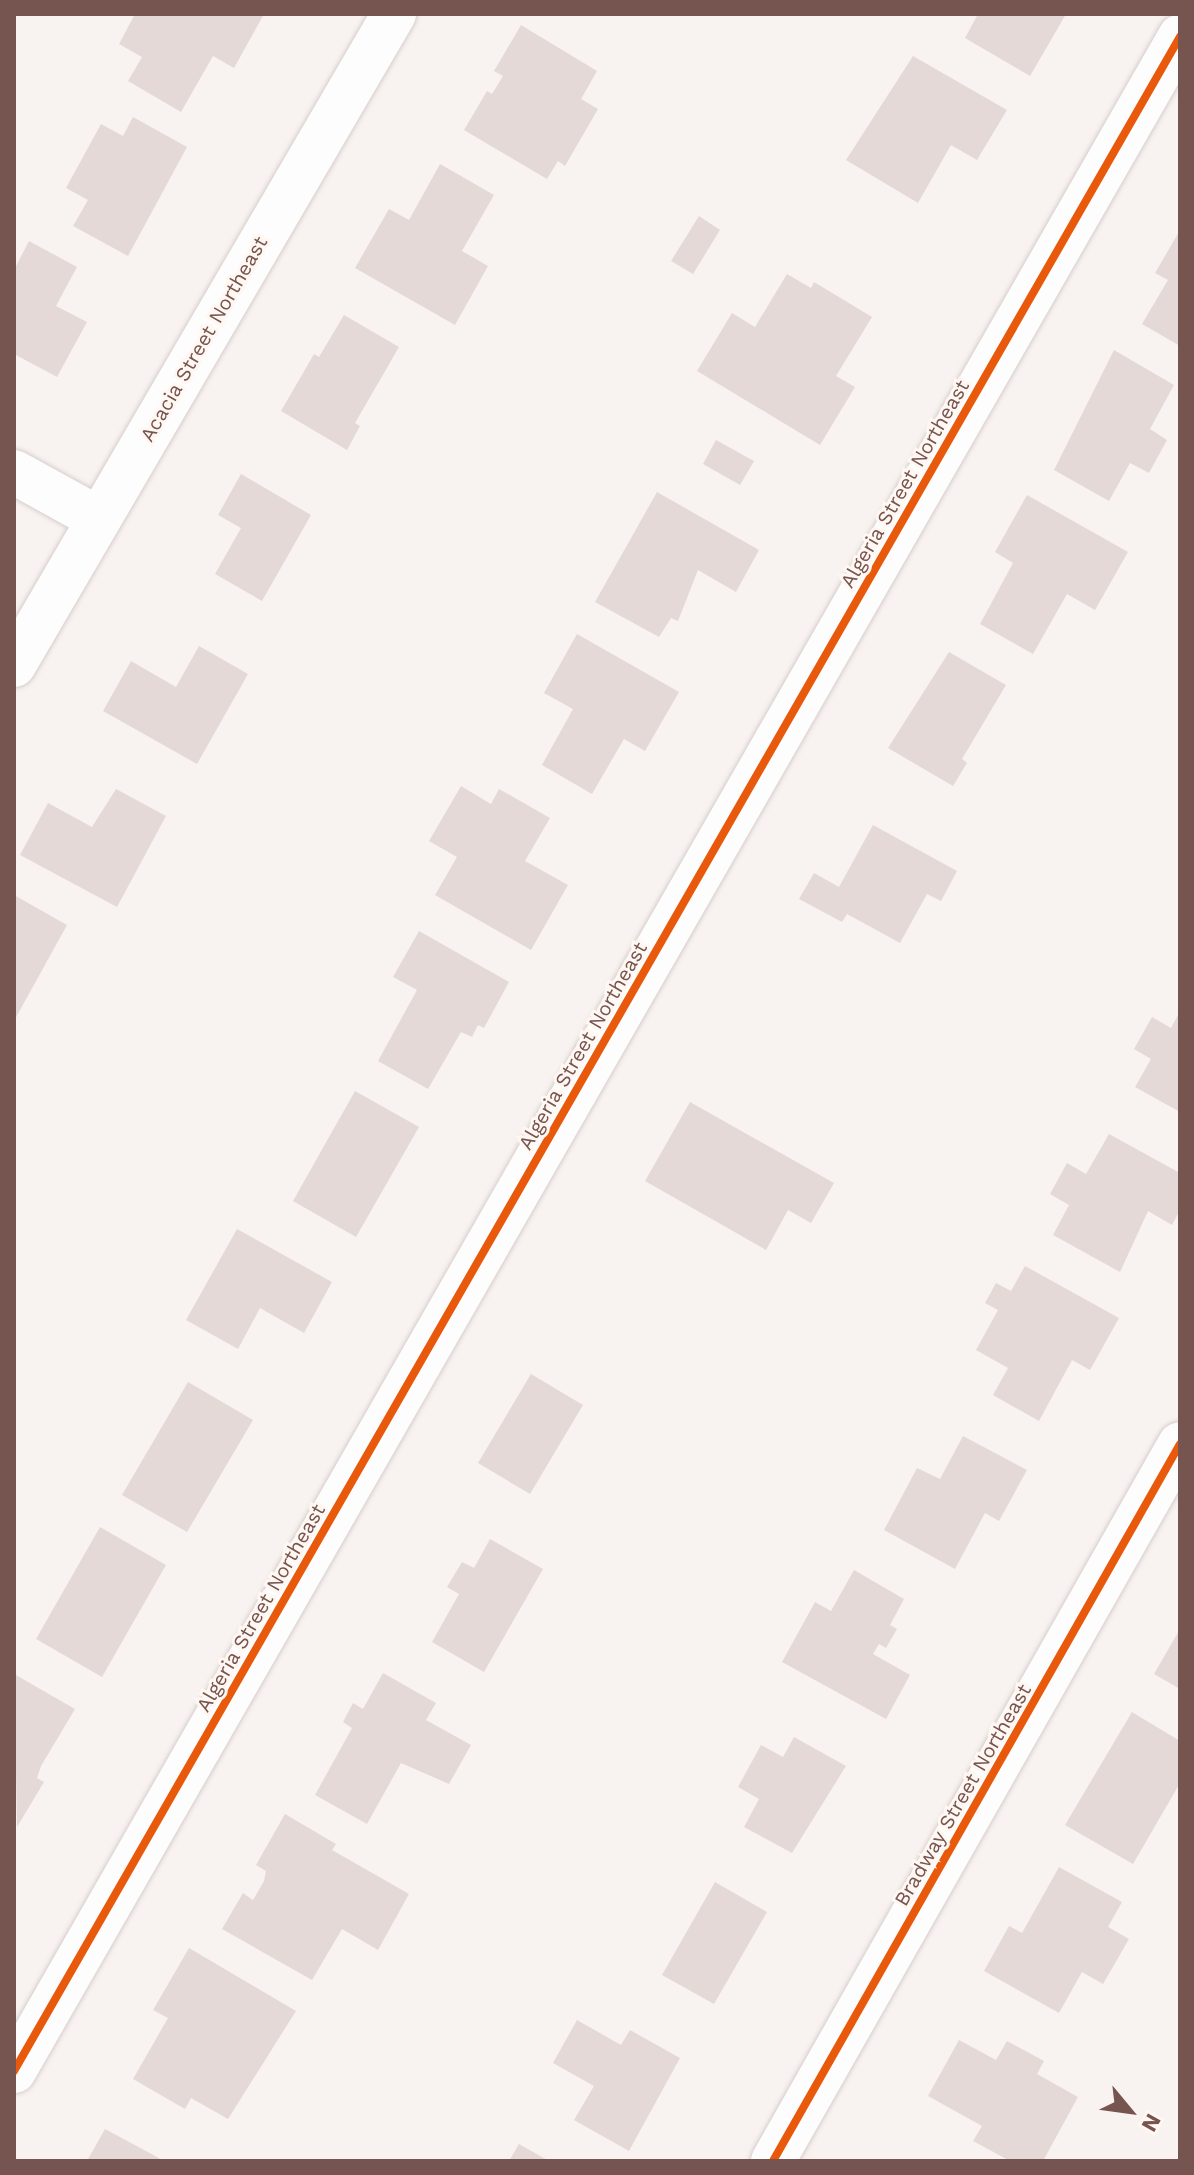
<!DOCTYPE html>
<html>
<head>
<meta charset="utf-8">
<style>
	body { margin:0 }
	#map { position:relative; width:1194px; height:2175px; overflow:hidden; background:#f8f3f0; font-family:"Work Sans",sans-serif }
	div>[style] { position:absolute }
	.building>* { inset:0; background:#e4d9d7 }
	.roads { filter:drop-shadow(0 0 2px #d7cecc) drop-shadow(0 0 2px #d7cecc) }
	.minor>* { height:44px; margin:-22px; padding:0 22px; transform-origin:22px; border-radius:22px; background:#fefdfd }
	.cycleway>* { height:8px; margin:-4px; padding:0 4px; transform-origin:4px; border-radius:4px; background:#e8590c }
	span { translate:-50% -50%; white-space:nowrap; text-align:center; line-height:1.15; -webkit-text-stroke:6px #fef7f2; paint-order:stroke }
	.street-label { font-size:20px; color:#765450 }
	.frame { position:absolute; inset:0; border:16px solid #765450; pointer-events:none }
	.north { position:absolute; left:1090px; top:2071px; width:80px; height:80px; -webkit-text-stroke:6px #fef7f2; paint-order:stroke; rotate:119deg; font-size:22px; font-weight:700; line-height:32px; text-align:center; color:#765450 }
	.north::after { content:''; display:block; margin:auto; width:28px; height:36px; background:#765450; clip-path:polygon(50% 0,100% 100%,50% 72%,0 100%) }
</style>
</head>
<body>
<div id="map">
	<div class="building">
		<div style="clip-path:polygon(135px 14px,264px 14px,234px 68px,213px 56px,181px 112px,128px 81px,142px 57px,119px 44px)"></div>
		<div style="clip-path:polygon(978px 14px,1066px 14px,1030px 76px,965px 38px)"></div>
		<div style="clip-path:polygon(521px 25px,597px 71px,581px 99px,598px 109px,565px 166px,558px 161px,547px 179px,464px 130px,487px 91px,492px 94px,503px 76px,494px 71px)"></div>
		<div style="clip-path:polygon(913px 56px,1007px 110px,977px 160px,951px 145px,918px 203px,846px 160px)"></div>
		<div style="clip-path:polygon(133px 117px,187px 147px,128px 256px,73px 226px,88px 200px,66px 188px,101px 124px,123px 136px)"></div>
		<div style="clip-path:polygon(440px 164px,494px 195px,462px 251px,488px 266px,455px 325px,355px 268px,389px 209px,409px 220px)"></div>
		<div style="clip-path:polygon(699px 216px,720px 230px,693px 274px,671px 261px)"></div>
		<div style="clip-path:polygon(1180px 230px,1180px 346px,1142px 324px,1168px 280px,1155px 273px)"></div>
		<div style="clip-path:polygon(29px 241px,77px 267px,56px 306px,87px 322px,57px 377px,14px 354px,14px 270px)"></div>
		<div style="clip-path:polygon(787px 274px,811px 288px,814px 282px,872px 317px,836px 376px,855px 387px,820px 445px,697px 371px,732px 313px,755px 327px)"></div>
		<div style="clip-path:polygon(344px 315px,399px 347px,355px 423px,360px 426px,347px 450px,281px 411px,314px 354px,319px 357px)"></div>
		<div style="clip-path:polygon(1114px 350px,1174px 385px,1150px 429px,1167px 440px,1149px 473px,1130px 463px,1109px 501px,1054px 470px)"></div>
		<div style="clip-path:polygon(716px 440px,754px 461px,740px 485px,703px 464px)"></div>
		<div style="clip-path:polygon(241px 474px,311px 515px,262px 601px,215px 574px,241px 528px,218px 515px)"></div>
		<div style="clip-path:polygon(657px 492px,759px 550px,736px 592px,698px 570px,678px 621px,671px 618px,659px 637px,595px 602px)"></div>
		<div style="clip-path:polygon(1027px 495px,1128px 552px,1095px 610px,1067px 594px,1033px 654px,980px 624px,1013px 563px,995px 552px)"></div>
		<div style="clip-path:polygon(577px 634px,679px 692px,645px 751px,624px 739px,592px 794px,542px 765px,573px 709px,544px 693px)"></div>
		<div style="clip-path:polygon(199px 646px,248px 674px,197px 764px,103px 711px,131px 661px,176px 687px)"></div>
		<div style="clip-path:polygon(949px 652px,1006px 685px,962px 759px,967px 763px,953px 786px,888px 748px)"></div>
		<div style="clip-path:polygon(461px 786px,491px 804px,499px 789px,550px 818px,525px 861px,568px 885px,531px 950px,435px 895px,457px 857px,429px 841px)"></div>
		<div style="clip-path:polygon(116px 789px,166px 816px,117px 907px,20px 855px,48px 803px,92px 827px)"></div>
		<div style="clip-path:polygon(873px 825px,957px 871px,941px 901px,927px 894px,900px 943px,847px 914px,842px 922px,799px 899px,814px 873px,839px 887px)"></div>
		<div style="clip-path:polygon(14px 895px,67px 925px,14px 1021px)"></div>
		<div style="clip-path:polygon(419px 931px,509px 982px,484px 1028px,478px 1025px,472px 1037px,461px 1032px,428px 1089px,378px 1061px,417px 990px,393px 977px)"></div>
		<div style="clip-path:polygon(1180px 1011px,1180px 1112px,1135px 1087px,1151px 1059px,1134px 1049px,1152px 1017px,1171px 1028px)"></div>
		<div style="clip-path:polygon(355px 1091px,419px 1127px,356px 1237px,293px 1201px)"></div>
		<div style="clip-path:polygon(690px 1102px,834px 1183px,811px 1223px,788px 1210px,766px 1250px,645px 1181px)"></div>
		<div style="clip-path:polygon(1109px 1134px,1180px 1173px,1180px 1210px,1172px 1225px,1148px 1211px,1120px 1272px,1053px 1235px,1069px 1205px,1050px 1194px,1067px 1163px,1086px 1174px)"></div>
		<div style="clip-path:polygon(237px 1229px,332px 1282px,304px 1333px,260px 1308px,238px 1349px,186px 1320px)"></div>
		<div style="clip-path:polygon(1025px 1266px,1119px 1318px,1090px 1370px,1072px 1360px,1039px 1421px,993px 1395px,1008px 1368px,976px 1350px,998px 1310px,985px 1303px,996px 1283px,1011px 1291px)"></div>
		<div style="clip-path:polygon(531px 1374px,583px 1405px,530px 1494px,478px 1463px)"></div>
		<div style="clip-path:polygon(188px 1382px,253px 1420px,187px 1532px,122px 1495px)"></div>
		<div style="clip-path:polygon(963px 1436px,1027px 1470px,999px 1521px,985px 1513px,955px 1569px,884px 1530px,917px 1468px,940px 1479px)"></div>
		<div style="clip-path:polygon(100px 1527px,166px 1565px,102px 1677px,36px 1639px)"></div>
		<div style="clip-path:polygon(490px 1539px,543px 1569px,484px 1672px,432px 1642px,459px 1594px,447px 1587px,462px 1562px,474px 1568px)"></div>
		<div style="clip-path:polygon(854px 1570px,904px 1599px,890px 1625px,897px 1629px,886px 1648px,879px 1644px,873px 1654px,910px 1675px,886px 1719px,782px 1662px,815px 1602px,831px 1611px)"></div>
		<div style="clip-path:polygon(1180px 1629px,1180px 1689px,1154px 1674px)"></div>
		<div style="clip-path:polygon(383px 1673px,436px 1703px,426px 1720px,471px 1745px,449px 1784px,401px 1763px,367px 1824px,315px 1795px,352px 1728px,343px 1722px,353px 1703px,363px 1709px)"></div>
		<div style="clip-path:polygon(14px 1674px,75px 1709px,41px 1766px,37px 1778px,44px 1782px,17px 1827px)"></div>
		<div style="clip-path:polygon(1132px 1712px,1180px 1741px,1180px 1783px,1133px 1864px,1065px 1825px)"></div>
		<div style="clip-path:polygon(794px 1737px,846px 1766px,792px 1853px,744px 1827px,759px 1799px,738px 1787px,761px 1745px,783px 1757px)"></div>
		<div style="clip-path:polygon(285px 1814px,336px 1844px,332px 1850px,409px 1894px,378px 1950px,342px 1929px,312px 1980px,222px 1929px,243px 1893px,253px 1900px,264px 1881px,266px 1871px,256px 1865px)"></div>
		<div style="clip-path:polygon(1059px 1867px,1122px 1902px,1108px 1927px,1129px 1939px,1103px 1984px,1082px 1972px,1059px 2013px,984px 1971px,1009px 1926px,1022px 1933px)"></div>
		<div style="clip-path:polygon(715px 1882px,767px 1912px,714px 2004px,662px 1975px)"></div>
		<div style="clip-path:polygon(189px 1948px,296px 2011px,228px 2119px,191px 2098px,185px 2109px,133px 2079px,168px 2018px,153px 2010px)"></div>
		<div style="clip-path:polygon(577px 2020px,621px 2045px,630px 2030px,680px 2058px,629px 2151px,574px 2120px,594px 2086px,553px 2063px)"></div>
		<div style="clip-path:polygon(959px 2040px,996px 2060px,1007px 2041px,1044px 2061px,1037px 2074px,1078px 2097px,1043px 2161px,1010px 2161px,973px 2141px,982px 2126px,928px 2096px)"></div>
		<div style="clip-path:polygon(105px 2129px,157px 2157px,163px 2161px,87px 2161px)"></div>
		<div style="clip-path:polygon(519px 2144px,549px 2161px,509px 2161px)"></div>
	</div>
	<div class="roads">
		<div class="minor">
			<div style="left:14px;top:472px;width:97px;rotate:28.9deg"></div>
			<div style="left:14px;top:665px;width:754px;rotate:-59.73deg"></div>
			<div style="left:14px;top:2071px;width:2345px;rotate:-60.18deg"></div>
			<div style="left:773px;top:2161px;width:824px;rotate:-60.42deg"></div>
		</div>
	</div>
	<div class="cycleway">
		<div style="left:14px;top:2071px;width:2345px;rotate:-60.18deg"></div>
		<div style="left:773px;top:2161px;width:824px;rotate:-60.42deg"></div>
	</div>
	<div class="street-label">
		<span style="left:204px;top:339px;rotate:-60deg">Acacia Street Northeast</span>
		<span style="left:905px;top:484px;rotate:-60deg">Algeria Street Northeast</span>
		<span style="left:583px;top:1046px;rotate:-60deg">Algeria Street Northeast</span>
		<span style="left:261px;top:1608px;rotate:-60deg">Algeria Street Northeast</span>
		<span style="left:963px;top:1795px;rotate:-60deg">Bradway Street Northeast</span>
	</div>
	<div class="frame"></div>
	<div class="north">N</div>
</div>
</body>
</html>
